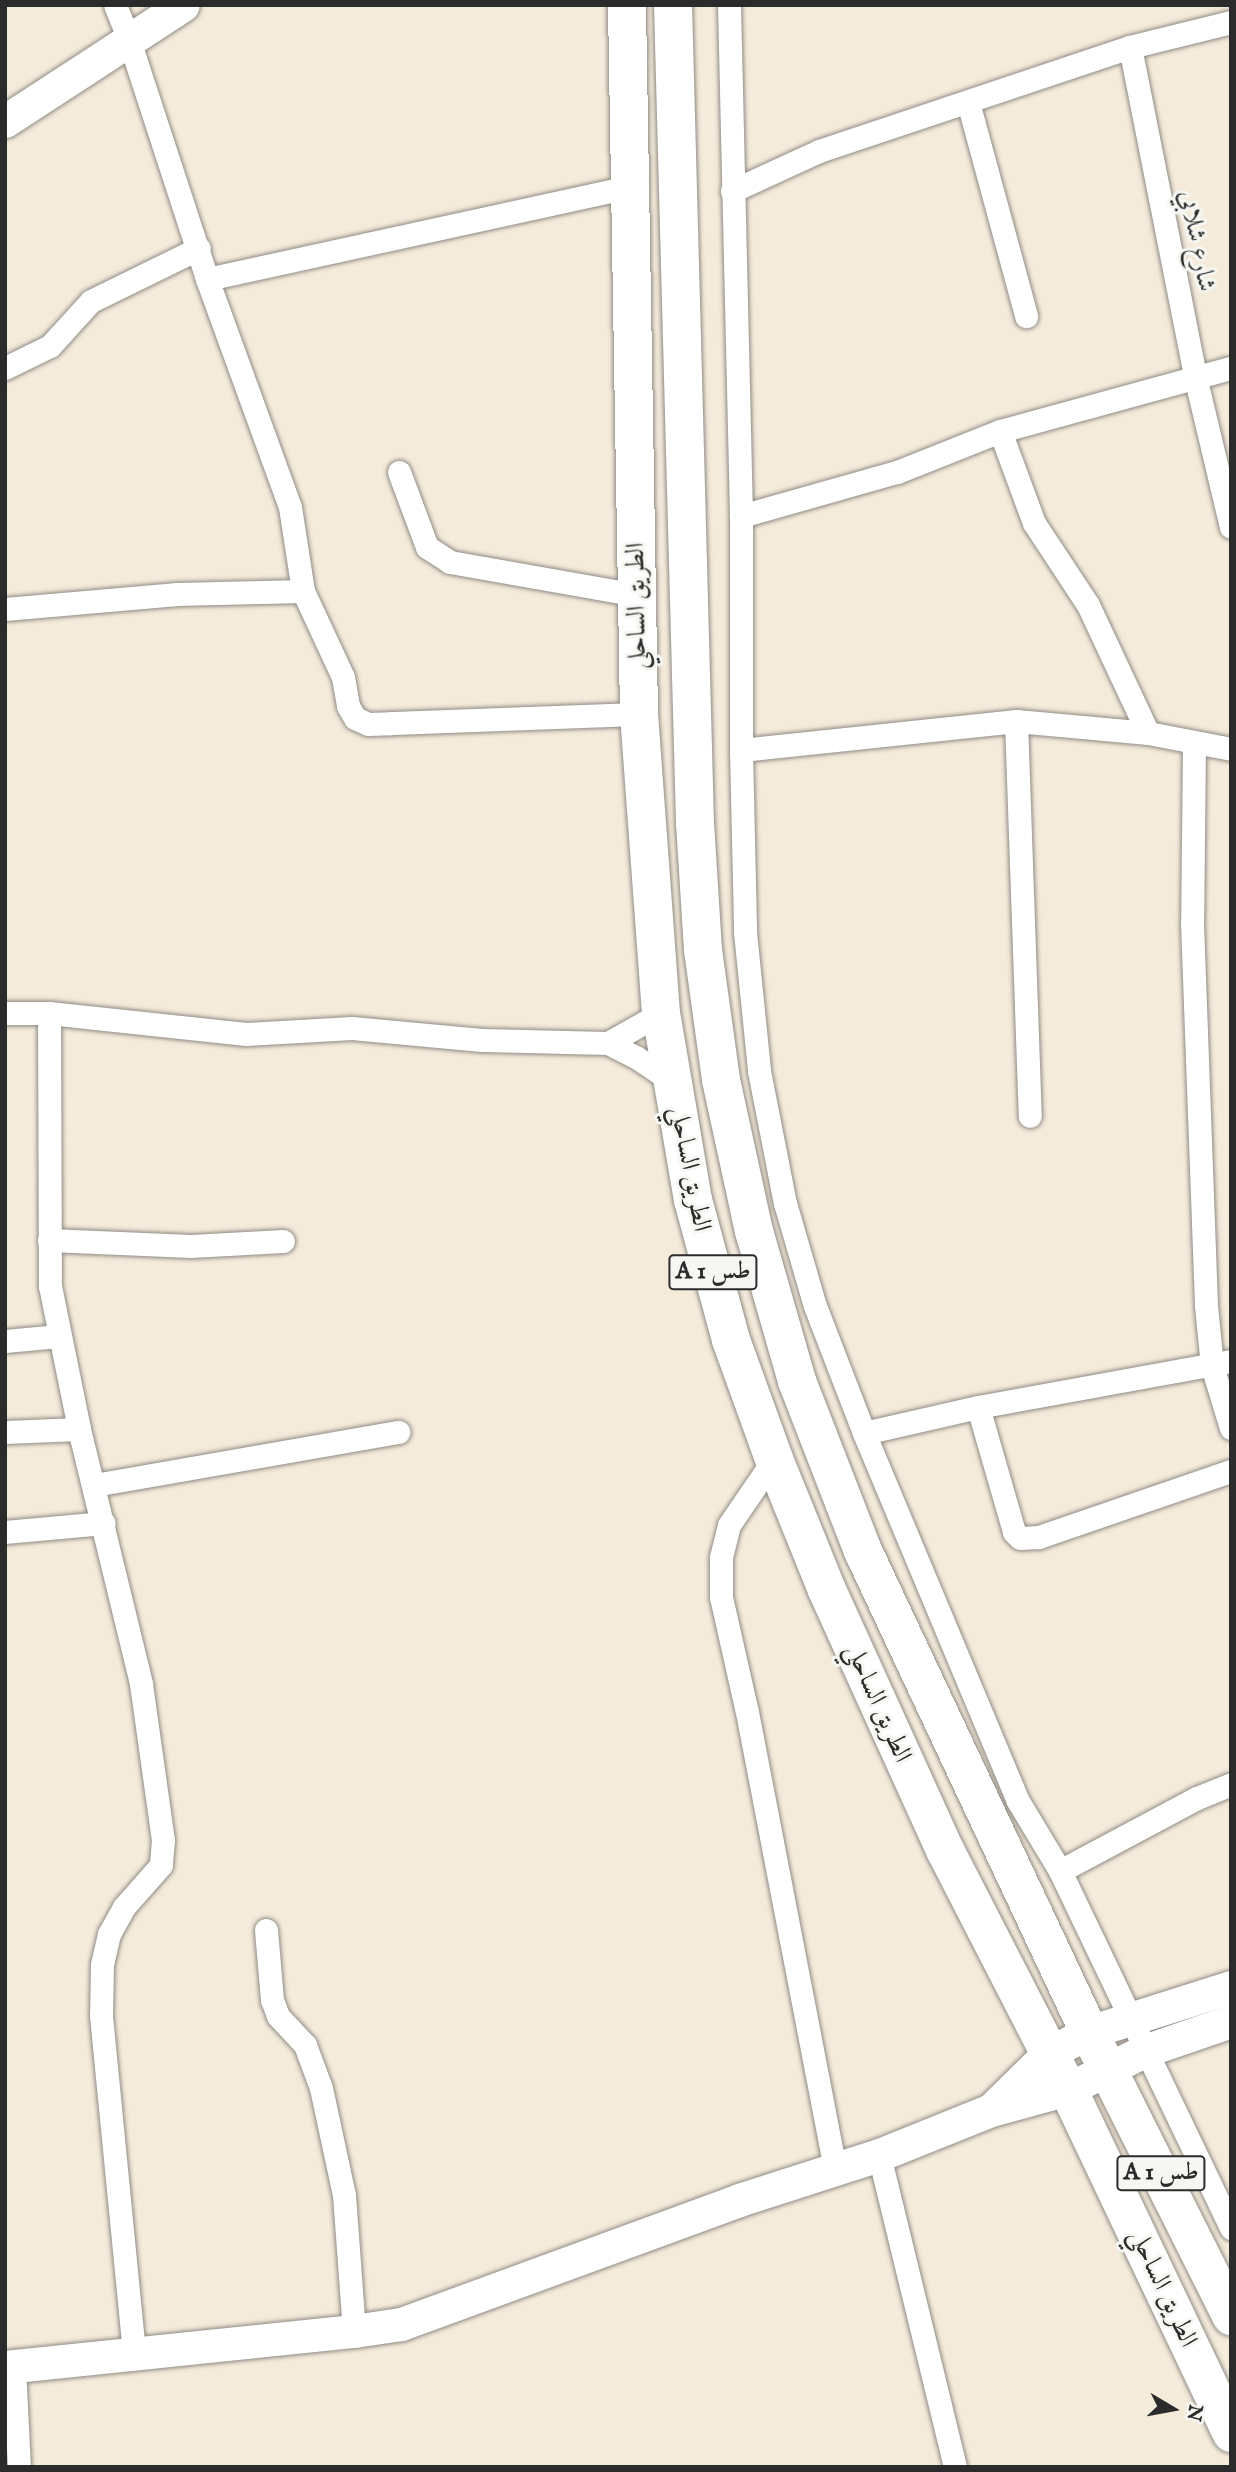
<!DOCTYPE html>
<html>
<head>
<meta charset="utf-8">
<style>
	body { margin:0 }
	#map { position:relative; width:1236px; height:2472px; overflow:hidden; background:#f4ebdb; font-family:"IM FELL English",Amiri,serif }
	div>[style] { position:absolute }
	.roads { filter:drop-shadow(0 0 2px #908b83) drop-shadow(0 0 2px #908b83) }
	.street>* { height:23px; margin:-11.5px; padding:0 11.5px; transform-origin:11.5px; border-radius:11.5px; background:#fff }
	.secondary>* { height:33px; margin:-16.5px; padding:0 16.5px; transform-origin:16.5px; border-radius:16.5px; background:#fff }
	.highway>* { height:38px; margin:-19px; padding:0 19px; transform-origin:19px; border-radius:19px; background:#fff }
	span { translate:-50% -50%; white-space:nowrap; text-align:center; line-height:1.15; -webkit-text-stroke:6px #f6f6f2; paint-order:stroke }
	.shield-label span { padding:2px 5px; background:#f6f6f2; border:2px solid; border-radius:5px; -webkit-text-stroke-width:0 }
	.shield-label { font-size:24px; color:#2b2b2b; font-weight:700 }
	.street-label { font-size:26px; color:#2b2b2b }
	.frame { position:absolute; inset:0; border:7px solid #2b2b2b; pointer-events:none }
	.north { position:absolute; left:1138px; top:2374px; width:70px; height:70px; -webkit-text-stroke:5px #f6f6f2; paint-order:stroke; rotate:100deg; font-size:19px; font-weight:700; line-height:28px; text-align:center; color:#2b2b2b }
	.north::after { content:''; display:block; margin:auto; width:24px; height:32px; background:#2b2b2b; clip-path:polygon(50% 0,100% 100%,50% 72%,0 100%) }
</style>
</head>
<body>
<div id="map">
	<div class="roads">
		<div class="street">
			<div style="left:115px;top:5px;width:38px;rotate:68deg"></div>
			<div style="left:129px;top:40px;width:251px;rotate:71.9deg"></div>
			<div style="left:207px;top:279px;width:243px;rotate:70deg"></div>
			<div style="left:290px;top:507px;width:85px;rotate:81.2deg"></div>
			<div style="left:303px;top:591px;width:95px;rotate:65.1deg"></div>
			<div style="left:343px;top:677px;width:29px;rotate:80deg"></div>
			<div style="left:348px;top:706px;width:14px;rotate:60deg"></div>
			<div style="left:355px;top:718px;width:14px;rotate:25deg"></div>
			<div style="left:368px;top:724px;width:23px;rotate:-2deg"></div>
			<div style="left:391px;top:723px;width:248px;rotate:-2.1deg"></div>
			<div style="left:729px;top:5px;width:511px;rotate:88.65deg"></div>
			<div style="left:741px;top:516px;width:234px;rotate:90deg"></div>
			<div style="left:741px;top:750px;width:182px;rotate:88.7deg"></div>
			<div style="left:745px;top:932px;width:140px;rotate:84.2deg"></div>
			<div style="left:759px;top:1071px;width:135px;rotate:78.9deg"></div>
			<div style="left:785px;top:1203px;width:107px;rotate:73.8deg"></div>
			<div style="left:815px;top:1306px;width:136px;rotate:68.9deg"></div>
			<div style="left:864px;top:1433px;width:399px;rotate:67.3deg"></div>
			<div style="left:1018px;top:1801px;width:82px;rotate:59deg"></div>
			<div style="left:1060px;top:1871px;width:396px;rotate:64.4deg"></div>
			<div style="left:1130px;top:47px;width:335px;rotate:78.8deg"></div>
			<div style="left:1195px;top:376px;width:155px;rotate:76.6deg"></div>
			<div style="left:968px;top:102px;width:222px;rotate:74.8deg"></div>
			<div style="left:732px;top:191px;width:96px;rotate:-24.7deg"></div>
			<div style="left:819px;top:151px;width:328px;rotate:-18.5deg"></div>
			<div style="left:1130px;top:47px;width:104px;rotate:-13.9deg"></div>
			<div style="left:207px;top:279px;width:433px;rotate:-12.3deg"></div>
			<div style="left:5px;top:368px;width:50px;rotate:-26.1deg"></div>
			<div style="left:50px;top:346px;width:61px;rotate:-47.7deg"></div>
			<div style="left:91px;top:301px;width:120px;rotate:-26.1deg"></div>
			<div style="left:1000px;top:431px;width:98px;rotate:69.7deg"></div>
			<div style="left:1034px;top:523px;width:98px;rotate:56.6deg"></div>
			<div style="left:1088px;top:605px;width:141px;rotate:64.9deg"></div>
			<div style="left:399px;top:472px;width:80px;rotate:69.5deg"></div>
			<div style="left:427px;top:547px;width:27px;rotate:33deg"></div>
			<div style="left:450px;top:562px;width:190px;rotate:10deg"></div>
			<div style="left:741px;top:516px;width:162px;rotate:-15.8deg"></div>
			<div style="left:897px;top:472px;width:111px;rotate:-21.7deg"></div>
			<div style="left:1000px;top:431px;width:239px;rotate:-15.3deg"></div>
			<div style="left:5px;top:609px;width:173px;rotate:-5deg"></div>
			<div style="left:177px;top:594px;width:126px;rotate:-1.4deg"></div>
			<div style="left:1016px;top:721px;width:395px;rotate:88deg"></div>
			<div style="left:1194px;top:744px;width:179px;rotate:90.6deg"></div>
			<div style="left:1192px;top:923px;width:383px;rotate:87.9deg"></div>
			<div style="left:1206px;top:1306px;width:60px;rotate:84.3deg"></div>
			<div style="left:1212px;top:1366px;width:65px;rotate:73deg"></div>
			<div style="left:741px;top:750px;width:277px;rotate:-6deg"></div>
			<div style="left:1016px;top:721px;width:133px;rotate:5.2deg"></div>
			<div style="left:1148px;top:733px;width:85px;rotate:10.9deg"></div>
			<div style="left:5px;top:1013px;width:44px"></div>
			<div style="left:49px;top:1013px;width:198px;rotate:6.1deg"></div>
			<div style="left:246px;top:1034px;width:106px;rotate:-3.2deg"></div>
			<div style="left:352px;top:1028px;width:130px;rotate:5.3deg"></div>
			<div style="left:481px;top:1040px;width:127px;rotate:1.4deg"></div>
			<div style="left:608px;top:1043px;width:31px;rotate:27deg"></div>
			<div style="left:636px;top:1057px;width:45px;rotate:34deg"></div>
			<div style="left:49px;top:1013px;width:273px;rotate:89.8deg"></div>
			<div style="left:50px;top:1286px;width:146px;rotate:78.5deg"></div>
			<div style="left:79px;top:1429px;width:262px;rotate:76.3deg"></div>
			<div style="left:141px;top:1684px;width:158px;rotate:82deg"></div>
			<div style="left:163px;top:1840px;width:25px;rotate:95deg"></div>
			<div style="left:161px;top:1865px;width:56px;rotate:131.4deg"></div>
			<div style="left:124px;top:1907px;width:31px;rotate:119deg"></div>
			<div style="left:109px;top:1934px;width:32px;rotate:103deg"></div>
			<div style="left:102px;top:1965px;width:51px;rotate:91.1deg"></div>
			<div style="left:101px;top:2016px;width:340px;rotate:84.4deg"></div>
			<div style="left:608px;top:1043px;width:61px;rotate:-29.5deg"></div>
			<div style="left:49px;top:1240px;width:142px;rotate:2.4deg"></div>
			<div style="left:191px;top:1246px;width:92px;rotate:-3.1deg"></div>
			<div style="left:5px;top:1341px;width:54px;rotate:-5.3deg"></div>
			<div style="left:978px;top:1407px;width:130px;rotate:73.9deg"></div>
			<div style="left:1014px;top:1532px;width:8px;rotate:45deg"></div>
			<div style="left:1020px;top:1538px;width:19px;rotate:-3deg"></div>
			<div style="left:1039px;top:1537px;width:203px;rotate:-19deg"></div>
			<div style="left:5px;top:1432px;width:74px;rotate:-2.3deg"></div>
			<div style="left:864px;top:1433px;width:117px;rotate:-12.8deg"></div>
			<div style="left:978px;top:1407px;width:257px;rotate:-10.3deg"></div>
			<div style="left:774px;top:1459px;width:80px;rotate:124.3deg"></div>
			<div style="left:729px;top:1525px;width:34px;rotate:104deg"></div>
			<div style="left:721px;top:1558px;width:39px;rotate:90deg"></div>
			<div style="left:721px;top:1597px;width:118px;rotate:77.3deg"></div>
			<div style="left:747px;top:1712px;width:466px;rotate:79.1deg"></div>
			<div style="left:94px;top:1485px;width:309px;rotate:-9.9deg"></div>
			<div style="left:5px;top:1532px;width:99px;rotate:-5.2deg"></div>
			<div style="left:1060px;top:1871px;width:155px;rotate:-28.1deg"></div>
			<div style="left:1197px;top:1798px;width:37px;rotate:-22deg"></div>
			<div style="left:266px;top:1930px;width:70px;rotate:85.1deg"></div>
			<div style="left:272px;top:2000px;width:17px;rotate:69deg"></div>
			<div style="left:278px;top:2016px;width:40px;rotate:47deg"></div>
			<div style="left:305px;top:2045px;width:46px;rotate:69.6deg"></div>
			<div style="left:321px;top:2088px;width:109px;rotate:77.9deg"></div>
			<div style="left:344px;top:2195px;width:136px;rotate:85.8deg"></div>
			<div style="left:879px;top:2155px;width:321px;rotate:76.3deg"></div>
			<div style="left:14px;top:2366px;width:101px;rotate:87.2deg"></div>
		</div>
		<div class="secondary">
			<div style="left:5px;top:121px;width:212px;rotate:-33.1deg"></div>
			<div style="left:993px;top:2108px;width:78px;rotate:-44.5deg"></div>
			<div style="left:1049px;top:2053px;width:45px;rotate:-27.7deg"></div>
			<div style="left:1089px;top:2032px;width:149px;rotate:-17.6deg"></div>
			<div style="left:5px;top:2367px;width:351px;rotate:-5.9deg"></div>
			<div style="left:354px;top:2331px;width:48px;rotate:-8.5deg"></div>
			<div style="left:401px;top:2324px;width:360px;rotate:-20.1deg"></div>
			<div style="left:739px;top:2200px;width:147px;rotate:-17.8deg"></div>
			<div style="left:879px;top:2155px;width:121px;rotate:-21.9deg"></div>
			<div style="left:991px;top:2110px;width:80px;rotate:-15.3deg"></div>
			<div style="left:1068px;top:2089px;width:85px;rotate:-26.6deg"></div>
			<div style="left:1144px;top:2051px;width:92px;rotate:-19deg"></div>
		</div>
		<div class="highway">
			<div style="left:627px;top:5px;width:709px;rotate:89.03deg"></div>
			<div style="left:639px;top:714px;width:300px;rotate:85.8deg"></div>
			<div style="left:661px;top:1013px;width:190px;rotate:80.3deg"></div>
			<div style="left:693px;top:1200px;width:145px;rotate:74.8deg"></div>
			<div style="left:731px;top:1340px;width:127px;rotate:70.1deg"></div>
			<div style="left:774px;top:1459px;width:141px;rotate:68deg"></div>
			<div style="left:827px;top:1590px;width:286px;rotate:65.6deg"></div>
			<div style="left:945px;top:1850px;width:269px;rotate:62.8deg"></div>
			<div style="left:1068px;top:2089px;width:381px;rotate:64.6deg"></div>
			<div style="left:673px;top:5px;width:818px;rotate:88.46deg"></div>
			<div style="left:695px;top:823px;width:127px;rotate:86.4deg"></div>
			<div style="left:703px;top:950px;width:131px;rotate:82.1deg"></div>
			<div style="left:721px;top:1080px;width:155px;rotate:77.7deg"></div>
			<div style="left:754px;top:1231px;width:156px;rotate:74deg"></div>
			<div style="left:797px;top:1381px;width:182px;rotate:68.8deg"></div>
			<div style="left:863px;top:1551px;width:531px;rotate:64.83deg"></div>
			<div style="left:1089px;top:2032px;width:318px;rotate:63.4deg"></div>
		</div>
	</div>
	<div class="shield-label">
		<span style="left:713px;top:1272px">A 1 طس</span>
		<span style="left:1161px;top:2173px">A 1 طس</span>
	</div>
	<div class="street-label">
		<span style="left:1197px;top:241px;rotate:79deg">شارع شلابي</span>
		<span style="left:637px;top:606px;rotate:-91deg">الطريق الساحلي</span>
		<span style="left:690px;top:1169px;rotate:79deg">الطريق الساحلي</span>
		<span style="left:878px;top:1703px;rotate:66deg">الطريق الساحلي</span>
		<span style="left:1163px;top:2288px;rotate:65deg">الطريق الساحلي</span>
	</div>
	<div class="frame"></div>
	<div class="north">N</div>
</div>
</body>
</html>
